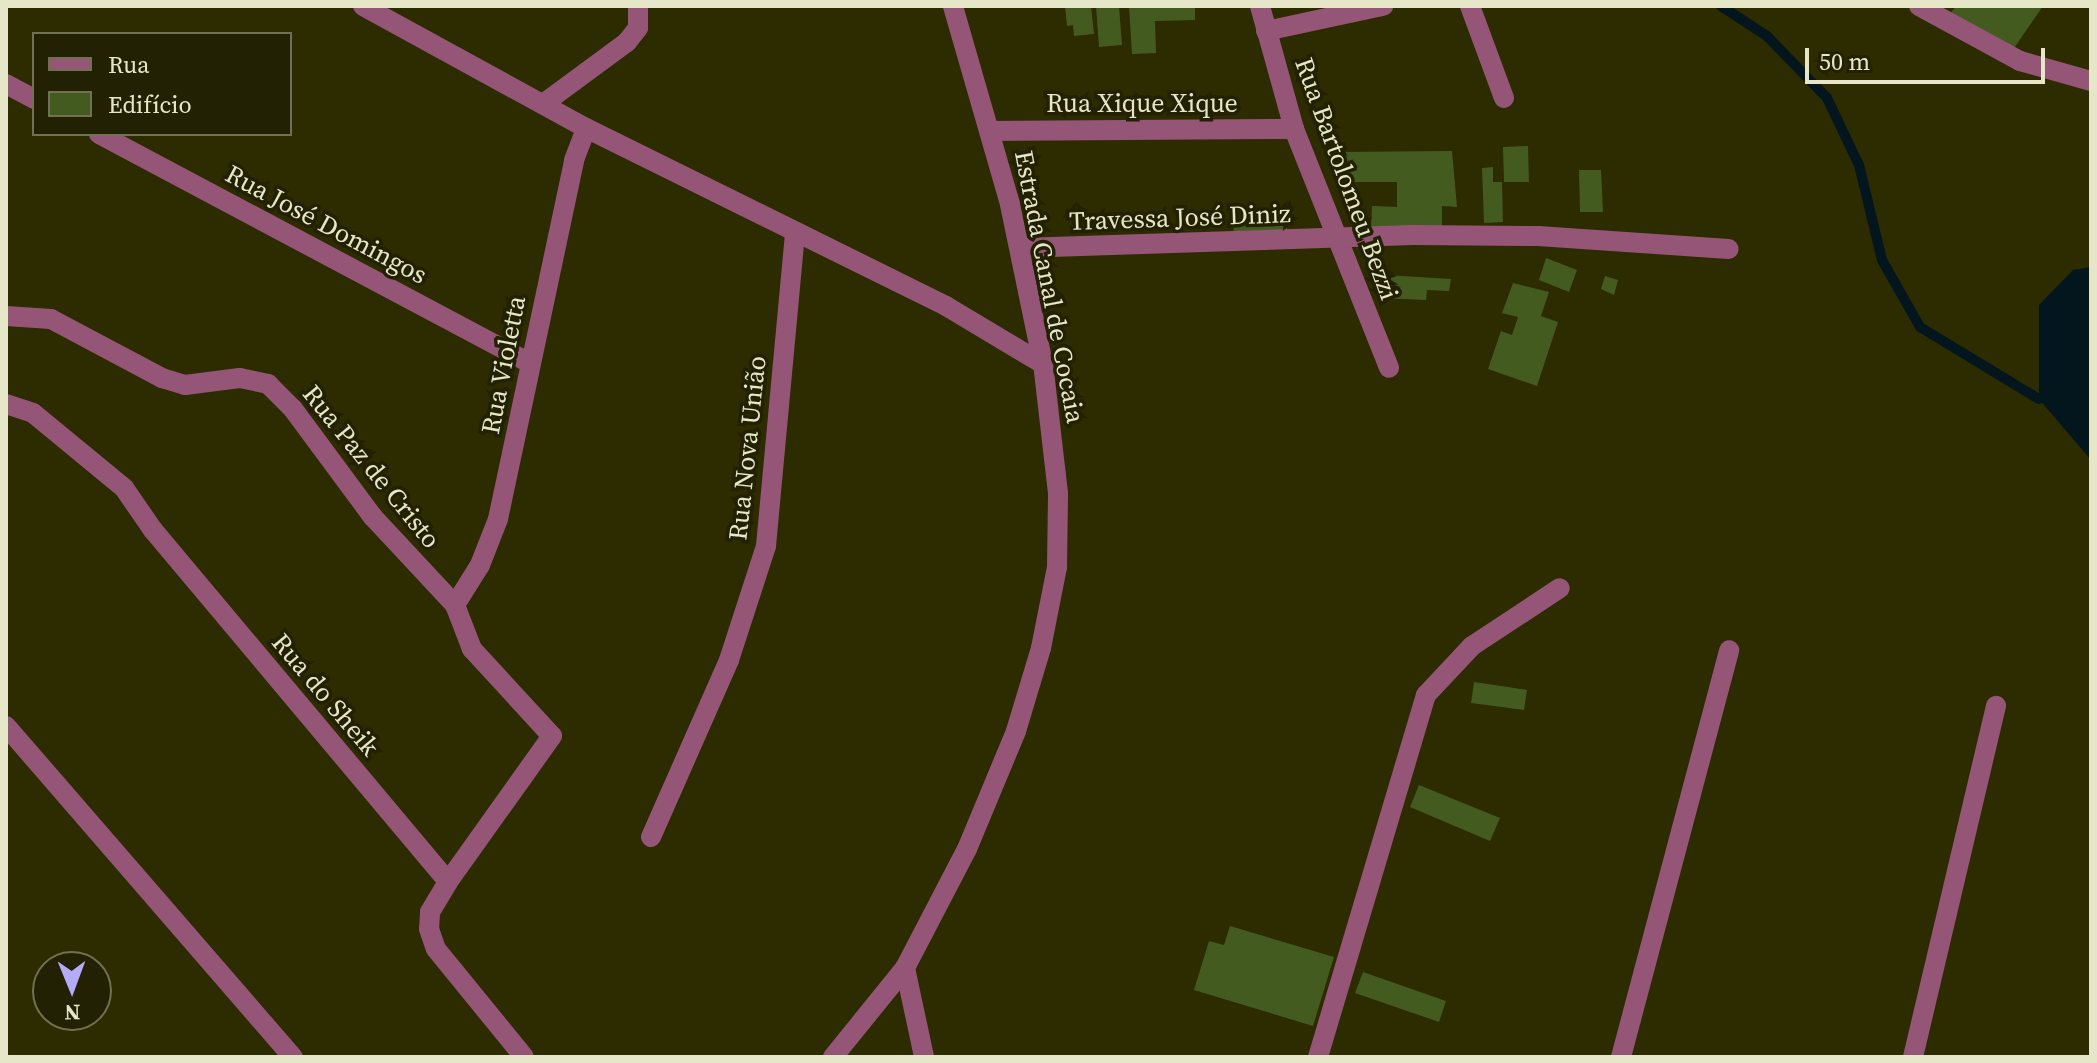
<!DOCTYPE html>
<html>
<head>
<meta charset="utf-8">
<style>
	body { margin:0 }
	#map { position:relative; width:2097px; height:1063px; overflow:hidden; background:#2d2b00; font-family:"Source Serif 4",serif }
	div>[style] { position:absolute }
	.water>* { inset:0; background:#03161e }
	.stream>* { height:10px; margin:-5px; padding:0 5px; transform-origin:5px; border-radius:5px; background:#03161e }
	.building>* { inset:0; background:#445b20 }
	.minor>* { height:20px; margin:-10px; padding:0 10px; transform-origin:10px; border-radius:10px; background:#955577 }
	span { translate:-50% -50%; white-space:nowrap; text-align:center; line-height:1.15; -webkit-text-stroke:7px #222104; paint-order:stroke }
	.street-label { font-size:26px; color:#e6e6c9 }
	.frame { position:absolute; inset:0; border:8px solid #e6e6c9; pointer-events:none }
	.legend { position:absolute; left:32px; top:32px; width:260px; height:104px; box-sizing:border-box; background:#222104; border:2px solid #707053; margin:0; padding:10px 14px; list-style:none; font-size:24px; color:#e6e6c9 }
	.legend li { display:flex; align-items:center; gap:16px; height:40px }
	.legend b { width:40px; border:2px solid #707053 }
	.north { position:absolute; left:32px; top:951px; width:80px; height:80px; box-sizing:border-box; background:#222104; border:2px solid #707053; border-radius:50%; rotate:179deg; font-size:22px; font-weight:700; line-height:32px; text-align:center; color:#e6e6c9 }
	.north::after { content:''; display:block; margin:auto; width:28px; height:36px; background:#b4acf9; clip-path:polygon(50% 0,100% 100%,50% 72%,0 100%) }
	.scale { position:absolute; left:1805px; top:48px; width:240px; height:36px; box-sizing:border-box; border:4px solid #e6e6c9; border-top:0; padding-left:10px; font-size:24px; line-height:28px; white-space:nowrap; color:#e6e6c9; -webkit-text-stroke:6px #222104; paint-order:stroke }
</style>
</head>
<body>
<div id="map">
	<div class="water">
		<div style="clip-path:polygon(2091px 267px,2091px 460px,2039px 399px,2039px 305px,2073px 270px)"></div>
	</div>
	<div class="stream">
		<div style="left:1721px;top:6px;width:55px;rotate:33.1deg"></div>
		<div style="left:1767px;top:36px;width:86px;rotate:45.9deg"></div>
		<div style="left:1827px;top:98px;width:74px;rotate:64.5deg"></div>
		<div style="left:1859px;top:165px;width:98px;rotate:76.4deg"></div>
		<div style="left:1882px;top:260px;width:77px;rotate:60.4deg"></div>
		<div style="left:1920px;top:327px;width:139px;rotate:31.2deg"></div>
	</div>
	<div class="building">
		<div style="clip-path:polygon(1065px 6px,1091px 6px,1094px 34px,1074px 36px,1073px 25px,1067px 26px)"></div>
		<div style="clip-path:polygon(1096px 6px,1119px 6px,1122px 45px,1099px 47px)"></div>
		<div style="clip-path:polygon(1129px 6px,1195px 6px,1195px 20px,1155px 21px,1156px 53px,1132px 54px)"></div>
		<div style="clip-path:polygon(1956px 6px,2043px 6px,2010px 54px,1950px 14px)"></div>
		<div style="clip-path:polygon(1528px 146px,1529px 182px,1504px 182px,1503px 147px)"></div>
		<div style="clip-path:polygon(1452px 151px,1457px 207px,1442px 206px,1442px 229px,1371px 228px,1372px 206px,1397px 207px,1397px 182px,1335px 182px,1335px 152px)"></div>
		<div style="clip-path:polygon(1493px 167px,1493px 182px,1502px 182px,1503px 222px,1484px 223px,1482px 168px)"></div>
		<div style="clip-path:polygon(1579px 170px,1601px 170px,1603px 212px,1580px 212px)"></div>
		<div style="clip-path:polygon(1287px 218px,1287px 237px,1234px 238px,1233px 219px)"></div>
		<div style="clip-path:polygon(1546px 258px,1577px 270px,1569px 292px,1539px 280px)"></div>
		<div style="clip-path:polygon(1370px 274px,1451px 279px,1449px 291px,1427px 290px,1426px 300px,1381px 298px)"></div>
		<div style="clip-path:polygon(1605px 276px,1618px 280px,1614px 295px,1601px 289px)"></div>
		<div style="clip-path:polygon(1513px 283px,1549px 292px,1541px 316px,1558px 322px,1537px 386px,1488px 369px,1501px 331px,1512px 335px,1518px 317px,1502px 313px)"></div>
		<div style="clip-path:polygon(1474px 682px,1527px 690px,1524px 710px,1471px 703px)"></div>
		<div style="clip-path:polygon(1419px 785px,1500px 818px,1490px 841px,1410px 807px)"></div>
		<div style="clip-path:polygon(1230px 926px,1334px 957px,1313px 1026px,1194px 990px,1209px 941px,1224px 945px)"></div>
		<div style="clip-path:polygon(1363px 972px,1446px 1001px,1439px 1022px,1355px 993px)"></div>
	</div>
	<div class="minor">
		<div style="left:363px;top:6px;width:254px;rotate:28.7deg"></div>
		<div style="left:586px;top:128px;width:402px;rotate:26.3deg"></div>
		<div style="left:946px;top:306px;width:113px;rotate:30.9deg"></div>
		<div style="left:1260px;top:6px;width:128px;rotate:74.5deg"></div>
		<div style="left:1294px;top:129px;width:257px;rotate:68.3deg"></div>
		<div style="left:1470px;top:6px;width:98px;rotate:69.7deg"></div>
		<div style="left:1919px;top:6px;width:115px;rotate:28.6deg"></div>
		<div style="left:2020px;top:61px;width:74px;rotate:15.7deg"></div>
		<div style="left:1266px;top:31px;width:120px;rotate:-12.1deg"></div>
		<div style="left:6px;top:84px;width:32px;rotate:28deg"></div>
		<div style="left:543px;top:104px;width:104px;rotate:-36.4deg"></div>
		<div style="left:627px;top:42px;width:18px;rotate:-52deg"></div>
		<div style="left:638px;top:28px;width:22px;rotate:-90deg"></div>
		<div style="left:991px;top:131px;width:303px;rotate:-0.4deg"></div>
		<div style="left:99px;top:134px;width:487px;rotate:28deg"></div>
		<div style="left:1021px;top:248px;width:392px;rotate:-1.9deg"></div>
		<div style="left:1413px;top:235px;width:125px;rotate:0.5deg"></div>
		<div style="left:1538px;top:236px;width:191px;rotate:3.9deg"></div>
		<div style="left:6px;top:316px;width:45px;rotate:3.8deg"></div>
		<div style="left:51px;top:319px;width:126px;rotate:28deg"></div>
		<div style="left:162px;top:378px;width:24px;rotate:17deg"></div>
		<div style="left:185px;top:385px;width:55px;rotate:-7.3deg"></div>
		<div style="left:240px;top:378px;width:29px;rotate:12deg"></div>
		<div style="left:268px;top:384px;width:35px;rotate:45deg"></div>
		<div style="left:293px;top:409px;width:134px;rotate:53.5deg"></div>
		<div style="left:373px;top:517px;width:120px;rotate:47deg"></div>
		<div style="left:455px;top:605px;width:47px;rotate:68.9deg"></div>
		<div style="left:472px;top:649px;width:118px;rotate:47.4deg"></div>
		<div style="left:552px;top:736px;width:179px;rotate:125.5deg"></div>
		<div style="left:448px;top:882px;width:35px;rotate:121deg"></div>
		<div style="left:430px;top:912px;width:17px;rotate:93deg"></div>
		<div style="left:429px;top:929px;width:21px;rotate:71deg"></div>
		<div style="left:436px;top:949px;width:139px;rotate:50.8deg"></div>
		<div style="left:6px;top:404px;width:28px;rotate:18deg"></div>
		<div style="left:33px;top:413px;width:118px;rotate:39.5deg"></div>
		<div style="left:124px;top:488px;width:51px;rotate:55.4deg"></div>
		<div style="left:153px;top:530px;width:459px;rotate:50deg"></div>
		<div style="left:455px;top:605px;width:47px;rotate:-58deg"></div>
		<div style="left:480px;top:565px;width:49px;rotate:-68.6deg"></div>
		<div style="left:498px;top:519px;width:367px;rotate:-78deg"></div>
		<div style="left:574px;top:160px;width:34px;rotate:-69deg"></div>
		<div style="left:6px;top:726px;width:438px;rotate:49.1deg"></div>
		<div style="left:651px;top:837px;width:193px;rotate:-66.2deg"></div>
		<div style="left:729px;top:660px;width:120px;rotate:-72deg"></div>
		<div style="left:766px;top:546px;width:312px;rotate:-84.7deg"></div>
		<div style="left:905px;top:968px;width:91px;rotate:77.9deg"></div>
		<div style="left:833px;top:1057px;width:114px;rotate:-51deg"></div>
		<div style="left:905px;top:968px;width:134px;rotate:-62.5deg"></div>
		<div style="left:967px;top:849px;width:128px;rotate:-67.4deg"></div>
		<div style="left:1016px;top:731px;width:87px;rotate:-73.2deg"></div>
		<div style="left:1041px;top:648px;width:83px;rotate:-78.8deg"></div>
		<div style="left:1057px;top:567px;width:74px;rotate:-89.2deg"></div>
		<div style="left:1058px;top:493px;width:130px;rotate:-96.6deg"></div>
		<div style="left:1043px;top:364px;width:163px;rotate:-101.7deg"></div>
		<div style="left:1010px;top:204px;width:206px;rotate:-106.1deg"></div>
		<div style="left:1318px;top:1057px;width:378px;rotate:-73.4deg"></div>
		<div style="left:1426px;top:695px;width:67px;rotate:-46.8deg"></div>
		<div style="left:1472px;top:646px;width:105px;rotate:-33.4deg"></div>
		<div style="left:1621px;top:1057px;width:421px;rotate:-75.1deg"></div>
		<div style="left:1913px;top:1057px;width:361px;rotate:-76.7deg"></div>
	</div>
	<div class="street-label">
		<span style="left:1142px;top:104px">Rua Xique Xique</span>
		<span style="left:1346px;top:179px;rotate:70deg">Rua Bartolomeu Bezzi</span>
		<span style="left:1180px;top:218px;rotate:-2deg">Travessa José Diniz</span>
		<span style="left:326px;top:225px;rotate:28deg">Rua José Domingos</span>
		<span style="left:1049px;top:287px;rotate:79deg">Estrada Canal de Cocaia</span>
		<span style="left:504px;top:365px;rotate:-79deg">Rua Violetta</span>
		<span style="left:748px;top:448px;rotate:-84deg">Rua Nova União</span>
		<span style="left:371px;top:467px;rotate:51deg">Rua Paz de Cristo</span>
		<span style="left:325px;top:695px;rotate:50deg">Rua do Sheik</span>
	</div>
	<div class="frame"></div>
	<ul class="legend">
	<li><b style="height:10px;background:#955577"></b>Rua</li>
	<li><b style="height:22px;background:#445b20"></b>Edifício</li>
	</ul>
	<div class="north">N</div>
	<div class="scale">50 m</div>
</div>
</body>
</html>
